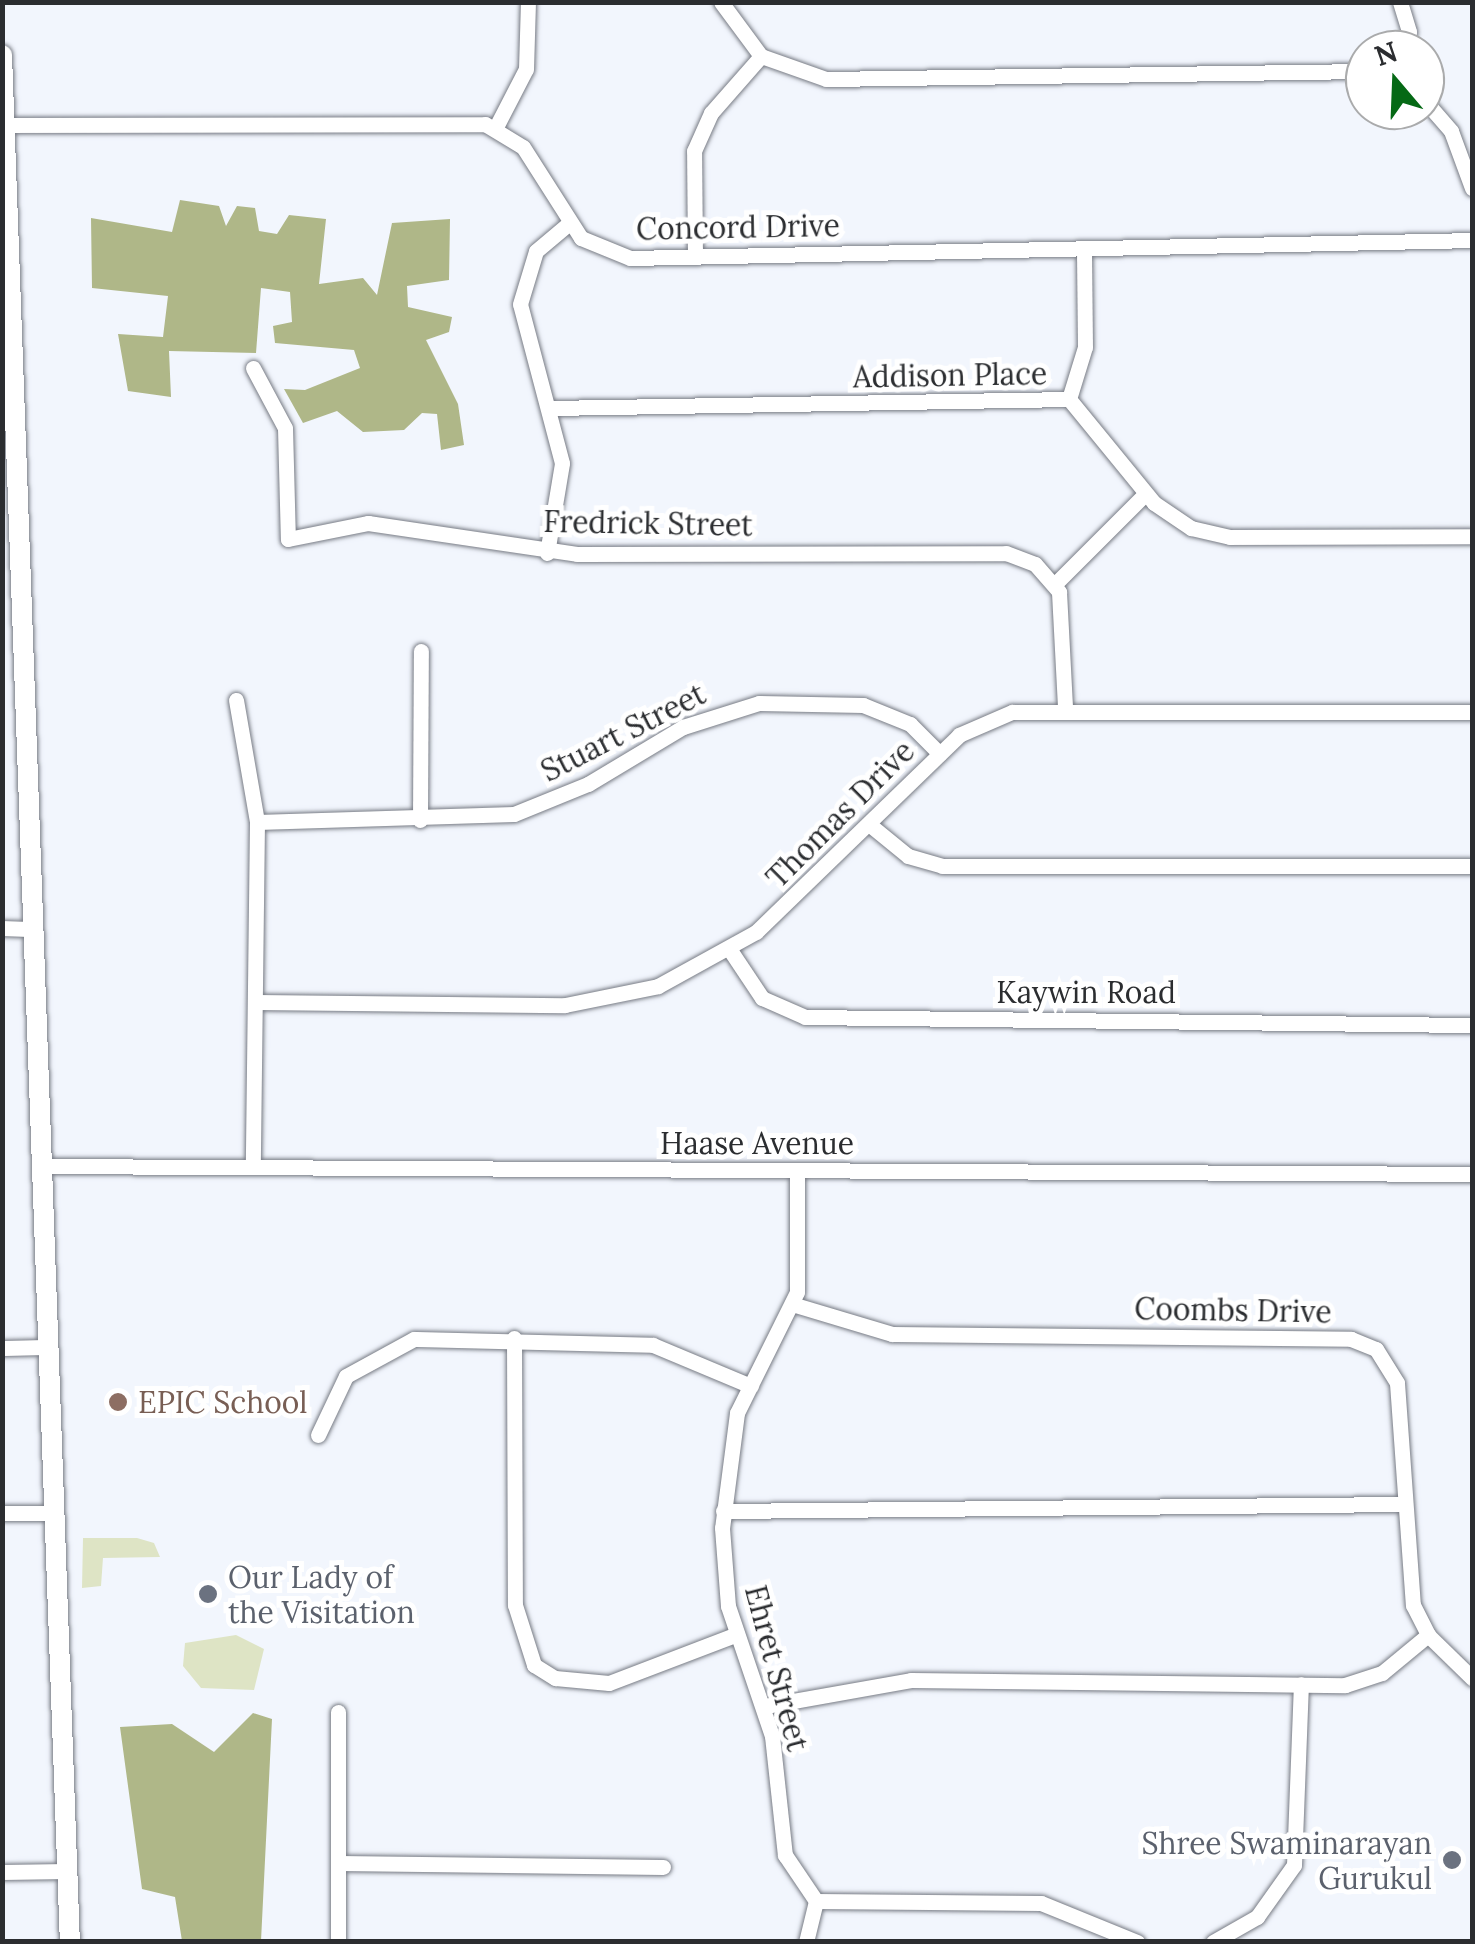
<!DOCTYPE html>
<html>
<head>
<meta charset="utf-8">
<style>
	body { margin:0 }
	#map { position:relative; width:1475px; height:1944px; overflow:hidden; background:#f2f6fd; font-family:Lora,serif }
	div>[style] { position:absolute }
	.green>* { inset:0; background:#dee4c5 }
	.forest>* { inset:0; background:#afb788 }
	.roads { filter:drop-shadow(0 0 2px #777b84) drop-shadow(0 0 2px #777b84) }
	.street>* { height:15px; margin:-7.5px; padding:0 7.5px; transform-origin:7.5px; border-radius:7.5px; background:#fff }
	.secondary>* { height:20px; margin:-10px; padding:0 10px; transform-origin:10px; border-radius:10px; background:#fff }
	.dots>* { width:28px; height:28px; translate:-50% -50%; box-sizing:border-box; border:5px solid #fff; border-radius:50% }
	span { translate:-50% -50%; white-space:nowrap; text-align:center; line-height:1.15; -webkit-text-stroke:10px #fff; paint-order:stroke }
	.street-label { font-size:30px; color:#2b2d30 }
	.education-label { font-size:30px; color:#785e54 }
	.left { translate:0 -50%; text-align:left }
	.worship-label { font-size:30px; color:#5b616d }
	.right { translate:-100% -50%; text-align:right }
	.frame { position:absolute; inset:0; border:5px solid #2b2d30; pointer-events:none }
	.north { position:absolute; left:1345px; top:30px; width:100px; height:100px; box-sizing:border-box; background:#fff; border:2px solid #aaabac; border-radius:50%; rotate:341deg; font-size:28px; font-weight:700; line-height:40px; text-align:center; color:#2b2d30 }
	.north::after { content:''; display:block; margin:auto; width:35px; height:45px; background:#056915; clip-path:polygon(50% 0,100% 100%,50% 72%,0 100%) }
</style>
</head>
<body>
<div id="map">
	<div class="green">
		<div style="clip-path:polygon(83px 1538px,137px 1538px,154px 1543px,160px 1557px,103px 1558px,101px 1586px,82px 1588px)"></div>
		<div style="clip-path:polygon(236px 1635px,264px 1649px,254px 1690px,201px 1688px,183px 1666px,185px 1643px)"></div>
	</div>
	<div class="forest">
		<div style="clip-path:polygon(180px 200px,219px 206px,226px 226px,237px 206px,255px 208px,259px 231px,277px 234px,289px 215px,326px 219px,319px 284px,363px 278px,377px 295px,392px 223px,450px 219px,449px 280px,407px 286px,408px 307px,452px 317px,449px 332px,426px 340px,458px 404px,464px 445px,441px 450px,437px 414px,422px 413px,404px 430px,363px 432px,337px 411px,303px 423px,284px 389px,305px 390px,360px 368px,354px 350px,275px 343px,273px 326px,292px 322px,290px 292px,261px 288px,256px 353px,169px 351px,171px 397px,128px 391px,118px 334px,163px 337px,168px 296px,92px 288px,91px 218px,172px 232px)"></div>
		<div style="clip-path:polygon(253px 1713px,272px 1719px,261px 1941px,182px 1941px,175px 1897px,142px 1889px,120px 1727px,172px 1724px,214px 1752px)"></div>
	</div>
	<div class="roads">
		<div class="street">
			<div style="left:721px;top:2px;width:67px;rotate:53.5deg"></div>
			<div style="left:761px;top:56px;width:69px;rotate:19.5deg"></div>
			<div style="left:826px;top:79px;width:539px;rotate:-0.85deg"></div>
			<div style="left:1400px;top:2px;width:31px;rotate:73deg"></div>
			<div style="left:1409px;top:32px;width:19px;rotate:111deg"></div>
			<div style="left:1425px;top:101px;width:40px;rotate:49deg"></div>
			<div style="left:1451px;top:131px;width:61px;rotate:69.8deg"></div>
			<div style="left:6px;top:125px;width:479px;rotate:-0.1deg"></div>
			<div style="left:485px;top:124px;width:44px;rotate:31.2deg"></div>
			<div style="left:523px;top:147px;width:108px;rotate:57.5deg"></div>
			<div style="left:581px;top:238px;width:53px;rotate:22.2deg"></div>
			<div style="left:630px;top:258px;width:842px;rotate:-1.22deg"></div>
			<div style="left:496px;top:127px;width:65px;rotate:-62.7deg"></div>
			<div style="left:526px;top:69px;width:67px;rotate:-88.3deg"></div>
			<div style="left:695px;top:257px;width:106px;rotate:-90.5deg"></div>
			<div style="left:694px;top:151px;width:42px;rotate:-65.9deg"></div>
			<div style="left:711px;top:113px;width:76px;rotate:-48.7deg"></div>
			<div style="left:253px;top:368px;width:68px;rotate:61.9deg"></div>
			<div style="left:285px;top:428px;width:111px;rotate:88.5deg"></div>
			<div style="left:288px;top:539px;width:82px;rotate:-11.3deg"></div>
			<div style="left:368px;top:523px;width:211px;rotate:8.4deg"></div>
			<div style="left:577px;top:554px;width:429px;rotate:-0.1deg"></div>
			<div style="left:1006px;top:553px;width:31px;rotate:21deg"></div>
			<div style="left:1035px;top:564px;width:37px;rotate:49deg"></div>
			<div style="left:1059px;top:592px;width:116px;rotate:87deg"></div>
			<div style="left:1069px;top:399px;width:134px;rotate:50.7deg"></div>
			<div style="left:1154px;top:503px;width:45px;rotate:34deg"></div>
			<div style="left:1191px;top:528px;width:40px;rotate:13deg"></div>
			<div style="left:1230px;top:537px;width:242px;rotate:-0.2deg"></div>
			<div style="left:1069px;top:399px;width:54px;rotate:-72.9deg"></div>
			<div style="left:1085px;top:347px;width:99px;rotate:-90.6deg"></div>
			<div style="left:550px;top:408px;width:519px;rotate:-0.99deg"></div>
			<div style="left:547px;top:553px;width:91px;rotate:-80.5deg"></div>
			<div style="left:562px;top:463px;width:164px;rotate:-104.8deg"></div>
			<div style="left:520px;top:304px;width:55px;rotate:-73.2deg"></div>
			<div style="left:536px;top:251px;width:40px;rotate:-40deg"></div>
			<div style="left:1055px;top:584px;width:127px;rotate:-45deg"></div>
			<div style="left:236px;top:700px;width:124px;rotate:80.2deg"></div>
			<div style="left:257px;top:822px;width:345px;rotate:90.7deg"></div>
			<div style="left:420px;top:820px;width:169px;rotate:-89.7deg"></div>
			<div style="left:257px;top:822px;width:257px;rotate:-1.8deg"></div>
			<div style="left:514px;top:814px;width:80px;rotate:-22.1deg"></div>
			<div style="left:588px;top:784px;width:111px;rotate:-31deg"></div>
			<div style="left:683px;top:727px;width:80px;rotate:-17.5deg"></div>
			<div style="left:759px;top:703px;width:104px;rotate:1.1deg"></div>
			<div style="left:863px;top:705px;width:51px;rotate:22deg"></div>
			<div style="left:910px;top:724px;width:42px;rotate:45deg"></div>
			<div style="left:870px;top:825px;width:49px;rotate:39.2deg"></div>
			<div style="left:908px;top:856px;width:35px;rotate:16deg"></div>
			<div style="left:942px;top:866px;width:530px"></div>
			<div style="left:2px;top:928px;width:33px;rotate:2deg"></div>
			<div style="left:730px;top:950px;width:58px;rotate:56.3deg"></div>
			<div style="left:762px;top:998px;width:47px;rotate:23.8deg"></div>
			<div style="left:805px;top:1017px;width:667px;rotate:0.69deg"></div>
			<div style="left:256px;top:1002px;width:309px;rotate:0.6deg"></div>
			<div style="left:565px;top:1005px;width:95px;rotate:-11.5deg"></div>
			<div style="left:658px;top:986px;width:112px;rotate:-28.9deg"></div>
			<div style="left:756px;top:932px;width:283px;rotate:-44.1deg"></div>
			<div style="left:959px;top:735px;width:58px;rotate:-23.5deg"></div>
			<div style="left:1012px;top:712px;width:460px"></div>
			<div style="left:42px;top:1166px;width:1430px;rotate:0.32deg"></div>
			<div style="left:797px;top:1171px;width:121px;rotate:90deg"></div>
			<div style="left:797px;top:1292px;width:135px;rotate:116.4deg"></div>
			<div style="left:737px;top:1413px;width:116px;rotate:97.4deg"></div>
			<div style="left:722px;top:1528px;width:78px;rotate:85.6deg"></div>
			<div style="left:728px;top:1606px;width:137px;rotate:71.3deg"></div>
			<div style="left:772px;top:1736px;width:120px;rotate:83.8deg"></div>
			<div style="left:785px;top:1855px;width:55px;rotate:56deg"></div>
			<div style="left:792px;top:1304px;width:104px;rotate:16.7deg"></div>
			<div style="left:892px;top:1334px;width:459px;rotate:0.6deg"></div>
			<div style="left:1351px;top:1339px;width:27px;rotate:22deg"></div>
			<div style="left:1376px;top:1349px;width:40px;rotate:58deg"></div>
			<div style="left:1397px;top:1383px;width:223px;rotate:85.9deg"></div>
			<div style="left:1413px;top:1605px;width:34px;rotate:63deg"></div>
			<div style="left:1428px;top:1635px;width:62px;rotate:44.3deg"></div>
			<div style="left:514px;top:1338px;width:267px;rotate:89.8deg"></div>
			<div style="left:515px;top:1605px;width:63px;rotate:72.4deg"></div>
			<div style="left:534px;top:1665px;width:25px;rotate:32deg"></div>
			<div style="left:555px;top:1678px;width:54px;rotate:5.3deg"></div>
			<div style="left:609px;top:1683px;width:137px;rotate:-20.9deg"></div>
			<div style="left:2px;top:1348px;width:45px;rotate:-1.3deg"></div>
			<div style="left:318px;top:1435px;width:65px;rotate:-64.6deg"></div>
			<div style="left:346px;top:1376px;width:77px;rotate:-28.6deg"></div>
			<div style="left:414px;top:1339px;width:239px;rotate:1.4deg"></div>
			<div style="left:653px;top:1345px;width:106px;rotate:22.7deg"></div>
			<div style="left:723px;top:1511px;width:681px;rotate:-0.59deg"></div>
			<div style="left:2px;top:1513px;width:51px"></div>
			<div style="left:765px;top:1706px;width:148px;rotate:-10.1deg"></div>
			<div style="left:911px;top:1680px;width:434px;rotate:0.7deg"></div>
			<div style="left:1345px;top:1685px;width:39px;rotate:-18deg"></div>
			<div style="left:1382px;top:1673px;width:60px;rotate:-39.6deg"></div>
			<div style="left:338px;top:1712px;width:230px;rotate:90deg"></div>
			<div style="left:339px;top:1863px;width:324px;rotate:0.7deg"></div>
			<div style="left:2px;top:1872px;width:65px;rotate:-0.9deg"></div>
			<div style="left:816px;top:1901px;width:225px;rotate:0.5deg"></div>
			<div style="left:1041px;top:1903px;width:104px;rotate:22.1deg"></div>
			<div style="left:806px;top:1942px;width:42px;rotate:-76.3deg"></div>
			<div style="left:1213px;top:1942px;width:51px;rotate:-29.6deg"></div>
			<div style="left:1257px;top:1917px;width:64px;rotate:-54.6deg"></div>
			<div style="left:1294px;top:1865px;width:181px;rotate:-87.8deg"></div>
		</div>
		<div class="secondary">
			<div style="left:2px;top:55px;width:1888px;rotate:87.94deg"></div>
		</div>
	</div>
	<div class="dots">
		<div style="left:118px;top:1402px;background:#8d6e63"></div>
		<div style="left:208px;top:1594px;background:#6b7280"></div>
		<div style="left:1452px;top:1860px;background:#6b7280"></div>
	</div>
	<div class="street-label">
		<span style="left:738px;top:227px;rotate:-1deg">Concord Drive</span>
		<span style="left:950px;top:375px;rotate:-1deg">Addison Place</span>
		<span style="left:648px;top:523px;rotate:1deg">Fredrick Street</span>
		<span style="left:623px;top:732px;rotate:-27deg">Stuart Street</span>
		<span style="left:840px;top:814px;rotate:-45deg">Thomas Drive</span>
		<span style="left:1086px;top:992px">Kaywin Road</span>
		<span style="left:757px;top:1143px">Haase Avenue</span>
		<span style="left:1233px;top:1310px;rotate:1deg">Coombs Drive</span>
		<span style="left:777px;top:1668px;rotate:75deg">Ehret Street</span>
	</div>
	<div class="education-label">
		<span class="left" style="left:138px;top:1402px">EPIC School</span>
	</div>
	<div class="worship-label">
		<span class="left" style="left:228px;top:1594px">Our Lady of<br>the Visitation</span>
		<span class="right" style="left:1432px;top:1860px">Shree Swaminarayan<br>Gurukul</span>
	</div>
	<div class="frame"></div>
	<div class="north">N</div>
</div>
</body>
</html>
